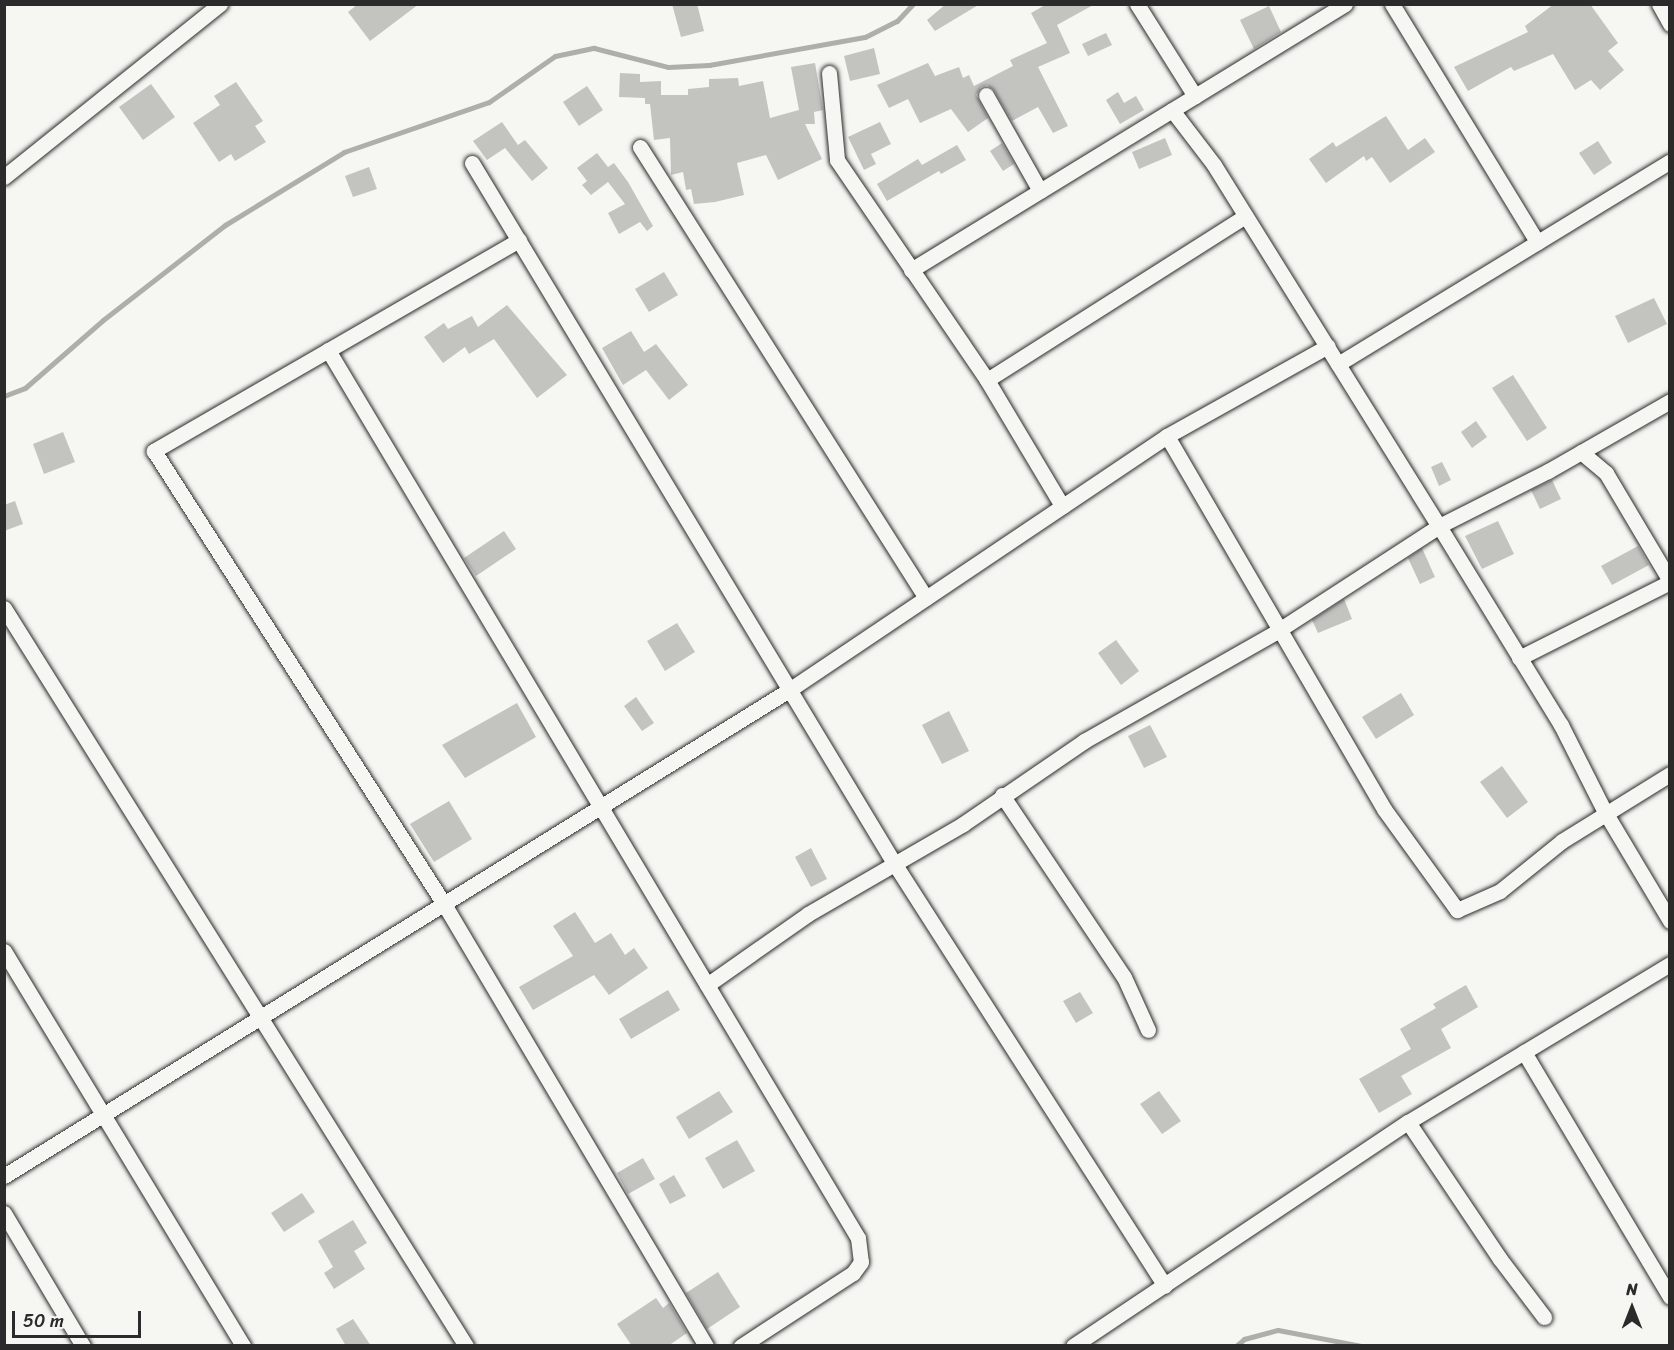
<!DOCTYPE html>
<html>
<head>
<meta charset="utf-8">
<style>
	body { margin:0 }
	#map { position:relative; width:1674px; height:1350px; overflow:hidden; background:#f6f6f2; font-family:Sriracha,sans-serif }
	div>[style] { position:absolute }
	.stream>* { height:5px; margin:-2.5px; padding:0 2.5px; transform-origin:2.5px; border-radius:2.5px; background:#aeaeab }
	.building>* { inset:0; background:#c3c3c0 }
	.roads { filter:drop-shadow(0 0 2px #2b2b2b) drop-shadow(0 0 2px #2b2b2b) }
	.minor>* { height:15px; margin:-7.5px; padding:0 7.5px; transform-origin:7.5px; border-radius:7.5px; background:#f6f6f2 }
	span { translate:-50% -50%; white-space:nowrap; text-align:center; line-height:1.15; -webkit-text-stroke:4.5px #f6f6f2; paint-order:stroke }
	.frame { position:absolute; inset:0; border:6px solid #2b2b2b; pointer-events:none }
	.north { position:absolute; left:1602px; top:1278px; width:60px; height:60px; -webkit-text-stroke:4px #f6f6f2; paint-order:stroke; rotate:0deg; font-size:16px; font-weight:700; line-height:24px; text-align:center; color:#2b2b2b }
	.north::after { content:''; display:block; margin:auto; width:21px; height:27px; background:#2b2b2b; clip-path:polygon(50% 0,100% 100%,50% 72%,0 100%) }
	.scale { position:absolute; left:12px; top:1311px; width:129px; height:27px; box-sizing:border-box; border:3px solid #2b2b2b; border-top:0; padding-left:8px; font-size:18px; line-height:21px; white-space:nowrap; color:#2b2b2b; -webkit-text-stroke:4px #f6f6f2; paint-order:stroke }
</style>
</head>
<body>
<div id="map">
	<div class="stream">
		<div style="left:4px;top:396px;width:22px;rotate:-21deg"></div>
		<div style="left:25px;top:388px;width:103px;rotate:-41.1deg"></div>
		<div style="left:103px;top:320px;width:155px;rotate:-37.9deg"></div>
		<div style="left:225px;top:225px;width:140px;rotate:-31.5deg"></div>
		<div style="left:344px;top:152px;width:153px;rotate:-19deg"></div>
		<div style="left:489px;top:102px;width:80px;rotate:-34.9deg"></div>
		<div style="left:555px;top:56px;width:40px;rotate:-12deg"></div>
		<div style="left:594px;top:48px;width:76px;rotate:14.4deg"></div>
		<div style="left:668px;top:67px;width:41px;rotate:-2.8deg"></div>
		<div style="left:709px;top:65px;width:158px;rotate:-10.2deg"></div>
		<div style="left:865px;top:37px;width:36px;rotate:-27deg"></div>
		<div style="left:897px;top:21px;width:23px;rotate:-47deg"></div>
		<div style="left:1236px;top:1346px;width:11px;rotate:-41deg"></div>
		<div style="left:1244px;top:1339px;width:35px;rotate:-15deg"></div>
		<div style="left:1278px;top:1330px;width:86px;rotate:10.8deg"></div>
	</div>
	<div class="building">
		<div style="clip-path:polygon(358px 4px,419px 4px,370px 41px,348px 12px)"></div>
		<div style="clip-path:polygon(672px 4px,697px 4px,704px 31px,681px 37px)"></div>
		<div style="clip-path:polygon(980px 4px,935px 31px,927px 20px,946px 4px)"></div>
		<div style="clip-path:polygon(1047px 4px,1095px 4px,1057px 25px,1070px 53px,1038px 67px,1068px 126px,1053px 133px,1038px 107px,1012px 121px,994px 90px,987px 85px,981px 87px,976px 95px,988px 118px,968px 132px,951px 109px,920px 123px,908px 99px,889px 108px,877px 85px,928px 63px,935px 76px,959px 67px,963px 78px,969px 75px,974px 86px,1013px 66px,1010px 60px,1047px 43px,1031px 13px)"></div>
		<div style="clip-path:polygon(1554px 4px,1590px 4px,1618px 43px,1608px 51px,1624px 70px,1600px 90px,1591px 80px,1575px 90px,1553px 54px,1514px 71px,1511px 67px,1468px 91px,1454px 67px,1528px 32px,1525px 26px)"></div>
		<div style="clip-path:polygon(1269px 6px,1281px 32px,1254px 49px,1240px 20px)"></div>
		<div style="clip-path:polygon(1106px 33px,1112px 45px,1088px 56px,1082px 44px)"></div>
		<div style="clip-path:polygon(874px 48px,880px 74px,850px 81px,844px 56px)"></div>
		<div style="clip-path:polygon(815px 63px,823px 110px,814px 112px,815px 124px,805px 124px,822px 159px,778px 180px,766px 155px,737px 163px,744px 195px,715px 202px,694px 204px,691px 189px,686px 190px,683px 172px,671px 175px,670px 138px,654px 140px,650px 104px,645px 104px,645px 98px,619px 97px,620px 73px,640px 74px,640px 82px,661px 81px,661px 95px,688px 95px,688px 89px,709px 87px,709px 79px,738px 78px,739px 86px,763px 81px,770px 118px,799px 110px,791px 67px)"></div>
		<div style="clip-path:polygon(236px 82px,263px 121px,255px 126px,266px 142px,235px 161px,231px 154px,219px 162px,193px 123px,220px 105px,214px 96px)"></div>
		<div style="clip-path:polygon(151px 84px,175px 117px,143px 140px,119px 107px)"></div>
		<div style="clip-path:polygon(587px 86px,603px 110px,579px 126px,563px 102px)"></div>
		<div style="clip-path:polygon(1118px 92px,1124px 103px,1136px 96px,1144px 110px,1120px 124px,1106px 100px)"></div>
		<div style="clip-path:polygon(1386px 116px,1408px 150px,1425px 138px,1435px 152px,1390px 183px,1372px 157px,1366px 161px,1364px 156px,1326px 183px,1309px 159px,1333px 142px,1336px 147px)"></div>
		<div style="clip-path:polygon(502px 122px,518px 145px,525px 140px,548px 168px,532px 181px,505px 148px,487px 160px,473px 141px)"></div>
		<div style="clip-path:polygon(880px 122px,891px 144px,871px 154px,876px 164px,864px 170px,848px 137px)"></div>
		<div style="clip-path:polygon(1165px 138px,1172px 155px,1139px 169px,1132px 152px)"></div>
		<div style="clip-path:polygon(1598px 141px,1612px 163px,1594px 175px,1579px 153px)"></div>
		<div style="clip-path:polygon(1002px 143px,1014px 164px,1003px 171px,990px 151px)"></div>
		<div style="clip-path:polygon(957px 145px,966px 160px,941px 174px,939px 171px,887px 201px,877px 184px,918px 159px,922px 165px)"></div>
		<div style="clip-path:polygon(597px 153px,608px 167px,614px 163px,628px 182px,653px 226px,647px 231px,640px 222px,619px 234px,608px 213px,625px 204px,608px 182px,591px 195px,582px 185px,587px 181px,577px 168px)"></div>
		<div style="clip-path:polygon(369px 167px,377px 189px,353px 197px,345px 176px)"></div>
		<div style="clip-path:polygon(664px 272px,678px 295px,649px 312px,635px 289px)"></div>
		<div style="clip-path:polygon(1654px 298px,1667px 324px,1628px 343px,1615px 316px)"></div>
		<div style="clip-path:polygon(507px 305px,567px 375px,537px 398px,494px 339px,469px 354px,465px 347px,443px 363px,424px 337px,444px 323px,448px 329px,472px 316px,478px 327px)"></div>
		<div style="clip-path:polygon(631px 331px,644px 352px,656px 344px,688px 385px,669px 400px,646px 370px,623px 385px,602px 348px)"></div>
		<div style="clip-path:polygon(1513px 375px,1547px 428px,1527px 441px,1492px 388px)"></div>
		<div style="clip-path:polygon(1476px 421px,1487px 437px,1472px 448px,1461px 432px)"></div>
		<div style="clip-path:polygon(63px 432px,75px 462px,44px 474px,33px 444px)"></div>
		<div style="clip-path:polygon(1442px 462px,1451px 480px,1439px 486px,1431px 467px)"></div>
		<div style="clip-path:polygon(1552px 480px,1561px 499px,1540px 509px,1531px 490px)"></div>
		<div style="clip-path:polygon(15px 501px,23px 524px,4px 531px,4px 505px)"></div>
		<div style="clip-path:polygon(1498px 521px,1514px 554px,1482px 569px,1465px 536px)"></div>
		<div style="clip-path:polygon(504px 531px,516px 549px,476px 576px,464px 558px)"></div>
		<div style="clip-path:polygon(1638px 546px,1649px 565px,1612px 585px,1601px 566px)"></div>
		<div style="clip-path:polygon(1422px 548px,1435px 577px,1420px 584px,1408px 558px)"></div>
		<div style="clip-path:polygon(1344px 599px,1352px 619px,1318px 633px,1312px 620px)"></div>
		<div style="clip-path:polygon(677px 623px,695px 652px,665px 671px,647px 641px)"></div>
		<div style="clip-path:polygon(1116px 640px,1139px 671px,1121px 685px,1098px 653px)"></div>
		<div style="clip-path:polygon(1401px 693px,1414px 715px,1376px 739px,1362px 717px)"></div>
		<div style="clip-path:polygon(636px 697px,654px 723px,642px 731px,624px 706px)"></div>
		<div style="clip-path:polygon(517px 703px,536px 737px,465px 778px,442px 745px)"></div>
		<div style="clip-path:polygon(949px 711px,969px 751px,942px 764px,922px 725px)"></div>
		<div style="clip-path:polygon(1150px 725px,1167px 757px,1144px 768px,1128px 736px)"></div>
		<div style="clip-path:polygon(1502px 766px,1528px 802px,1507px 818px,1480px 782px)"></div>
		<div style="clip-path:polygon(449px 801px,472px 839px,434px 862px,410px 824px)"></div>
		<div style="clip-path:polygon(811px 848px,827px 879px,811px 887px,795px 857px)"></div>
		<div style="clip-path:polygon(575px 912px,595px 943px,611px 933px,625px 955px,634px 948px,648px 968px,609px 995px,594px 975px,533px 1010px,519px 987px,573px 956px,553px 926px)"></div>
		<div style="clip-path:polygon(1466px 985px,1478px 1007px,1441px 1029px,1451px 1048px,1401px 1076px,1412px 1094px,1379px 1113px,1359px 1079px,1411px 1049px,1400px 1029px,1436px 1008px,1433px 1004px)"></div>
		<div style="clip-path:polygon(668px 990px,680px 1010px,631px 1039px,619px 1019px)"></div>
		<div style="clip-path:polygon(1080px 992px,1093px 1013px,1076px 1023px,1063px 1001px)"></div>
		<div style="clip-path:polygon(719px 1091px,733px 1112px,689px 1139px,676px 1117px)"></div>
		<div style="clip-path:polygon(1159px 1091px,1181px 1121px,1162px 1134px,1140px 1104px)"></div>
		<div style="clip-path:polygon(737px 1140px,755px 1171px,723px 1189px,705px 1158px)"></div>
		<div style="clip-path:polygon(643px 1158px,655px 1179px,628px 1194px,617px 1173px)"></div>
		<div style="clip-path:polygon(674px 1175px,686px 1196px,670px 1204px,659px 1184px)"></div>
		<div style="clip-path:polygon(302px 1193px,315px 1212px,284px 1232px,271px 1213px)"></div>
		<div style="clip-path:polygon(353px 1220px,367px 1243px,354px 1251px,365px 1269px,334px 1289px,324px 1273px,333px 1267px,318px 1241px)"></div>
		<div style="clip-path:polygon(718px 1272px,740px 1307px,707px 1329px,686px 1293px)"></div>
		<div style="clip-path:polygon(656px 1298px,663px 1308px,669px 1303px,687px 1333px,668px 1346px,632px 1346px,617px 1324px)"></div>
		<div style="clip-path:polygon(353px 1319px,371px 1346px,346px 1346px,336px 1329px)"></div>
	</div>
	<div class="roads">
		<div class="minor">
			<div style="left:1137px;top:4px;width:109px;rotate:57.8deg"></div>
			<div style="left:1392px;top:4px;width:279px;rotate:58.6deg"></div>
			<div style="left:1659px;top:4px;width:23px;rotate:61deg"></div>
			<div style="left:829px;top:73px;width:87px;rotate:84.7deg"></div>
			<div style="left:837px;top:160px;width:266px;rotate:55.7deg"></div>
			<div style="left:987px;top:380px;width:147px;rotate:59.2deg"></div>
			<div style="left:986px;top:95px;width:110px;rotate:60.6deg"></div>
			<div style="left:1172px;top:110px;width:69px;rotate:52.6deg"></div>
			<div style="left:1214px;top:165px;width:425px;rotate:58.1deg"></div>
			<div style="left:1439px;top:526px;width:233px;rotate:58.5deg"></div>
			<div style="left:1561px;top:725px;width:97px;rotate:63.2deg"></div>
			<div style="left:1605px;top:812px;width:127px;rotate:59.2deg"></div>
			<div style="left:640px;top:147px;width:534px;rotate:57.62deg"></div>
			<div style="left:472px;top:163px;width:817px;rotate:58.92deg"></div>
			<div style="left:894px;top:863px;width:502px;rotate:57.35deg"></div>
			<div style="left:4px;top:177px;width:277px;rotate:-38.7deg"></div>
			<div style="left:519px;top:240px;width:422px;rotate:150deg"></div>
			<div style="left:154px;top:451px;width:538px;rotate:57.37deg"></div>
			<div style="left:444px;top:904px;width:514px;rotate:59.34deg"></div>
			<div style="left:911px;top:270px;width:509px;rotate:-31.5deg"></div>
			<div style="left:328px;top:350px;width:1034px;rotate:59.17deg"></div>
			<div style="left:858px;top:1238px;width:24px;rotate:83deg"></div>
			<div style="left:861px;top:1262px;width:14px;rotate:126deg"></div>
			<div style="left:853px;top:1273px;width:134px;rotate:146.9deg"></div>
			<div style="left:1338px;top:364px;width:389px;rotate:-31.4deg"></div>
			<div style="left:987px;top:380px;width:306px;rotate:-32.4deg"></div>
			<div style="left:1167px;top:436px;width:432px;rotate:59.8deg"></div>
			<div style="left:1384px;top:809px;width:125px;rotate:54.1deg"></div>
			<div style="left:1457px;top:910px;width:47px;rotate:-23.8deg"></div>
			<div style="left:1500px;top:891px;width:80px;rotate:-38.9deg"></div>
			<div style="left:1562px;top:841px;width:127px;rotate:-31.8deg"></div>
			<div style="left:1581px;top:452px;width:33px;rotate:40deg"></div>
			<div style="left:1606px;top:473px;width:126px;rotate:59.3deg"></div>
			<div style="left:4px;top:608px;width:871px;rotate:57.95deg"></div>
			<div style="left:1519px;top:658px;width:169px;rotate:-26.7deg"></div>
			<div style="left:1002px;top:795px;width:219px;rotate:56.2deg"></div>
			<div style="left:1124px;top:977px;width:58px;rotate:65.6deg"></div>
			<div style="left:4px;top:951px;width:462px;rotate:58.8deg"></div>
			<div style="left:707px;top:985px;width:123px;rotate:-35.1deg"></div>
			<div style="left:808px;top:914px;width:179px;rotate:-30.1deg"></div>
			<div style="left:963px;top:824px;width:147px;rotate:-34.4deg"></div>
			<div style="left:1084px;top:741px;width:224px;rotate:-29.6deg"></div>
			<div style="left:1279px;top:630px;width:191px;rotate:-33deg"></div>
			<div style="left:1439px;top:526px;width:122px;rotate:-26.8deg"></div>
			<div style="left:1548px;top:471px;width:141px;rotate:-29.8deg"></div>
			<div style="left:1524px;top:1052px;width:285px;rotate:59.2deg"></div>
			<div style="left:1408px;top:1122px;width:165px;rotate:56.1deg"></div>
			<div style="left:1500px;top:1259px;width:73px;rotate:52.8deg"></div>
			<div style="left:4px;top:1176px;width:923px;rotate:-31.76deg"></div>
			<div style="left:789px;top:690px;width:455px;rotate:-33.9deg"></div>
			<div style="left:1167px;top:436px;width:184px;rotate:-29.2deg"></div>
			<div style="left:4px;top:1213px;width:155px;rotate:59.3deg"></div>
			<div style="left:1073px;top:1346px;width:403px;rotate:-33.8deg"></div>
			<div style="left:1408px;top:1122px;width:306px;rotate:-31.1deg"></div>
		</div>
	</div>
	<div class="frame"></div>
	<div class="north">N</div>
	<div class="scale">50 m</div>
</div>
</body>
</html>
